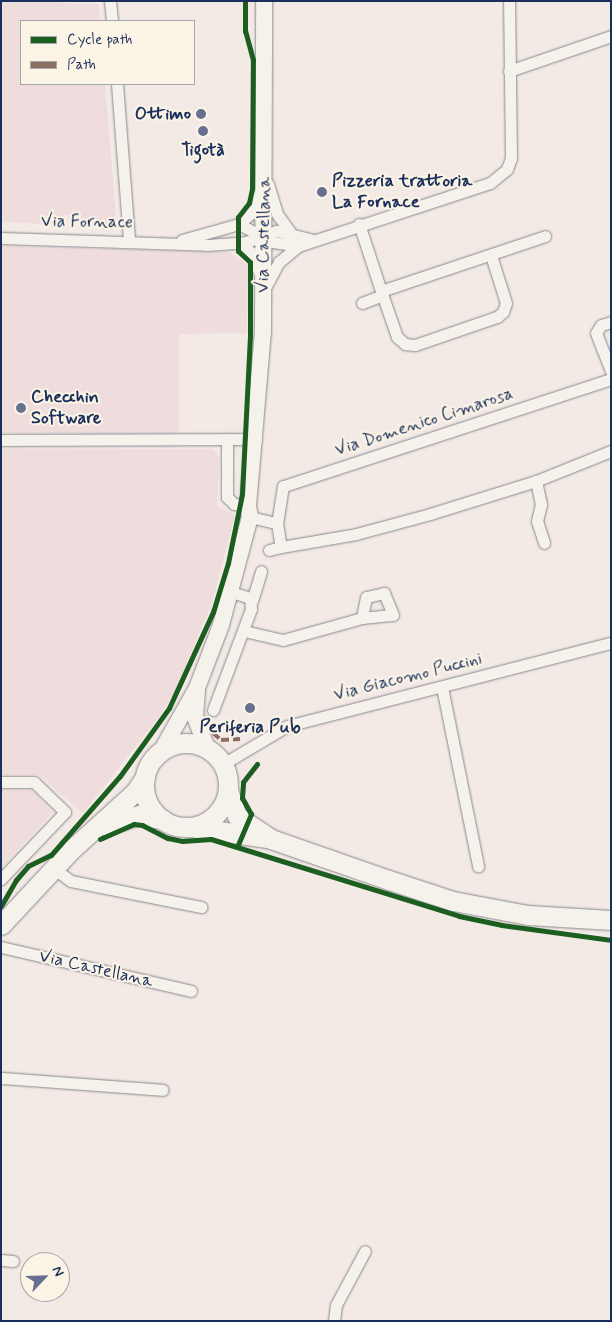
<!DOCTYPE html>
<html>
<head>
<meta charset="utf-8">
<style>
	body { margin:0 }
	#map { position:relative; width:612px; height:1322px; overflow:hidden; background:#f3eae6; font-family:Mynerve,sans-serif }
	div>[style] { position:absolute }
	.built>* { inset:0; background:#efdcdd }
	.roads { filter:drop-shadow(0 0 1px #88888f) drop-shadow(0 0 1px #88888f) }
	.street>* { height:11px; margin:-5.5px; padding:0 5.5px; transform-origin:5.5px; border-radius:5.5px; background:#f5f1eb }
	.secondary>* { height:16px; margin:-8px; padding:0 8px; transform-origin:8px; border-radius:8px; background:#f5f1eb }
	.primary>* { height:19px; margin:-9.5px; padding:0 9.5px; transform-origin:9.5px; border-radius:9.5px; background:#f5f1eb }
	.primary>.ring { margin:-9.5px; padding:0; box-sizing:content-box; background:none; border:19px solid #f5f1eb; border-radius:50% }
	.quiet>* { height:4px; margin-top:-2px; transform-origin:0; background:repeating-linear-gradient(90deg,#8d6e63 0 8px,transparent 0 12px) }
	.cycleway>* { height:5px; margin:-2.5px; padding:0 2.5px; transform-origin:2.5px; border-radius:2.5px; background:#1b5e20 }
	.dots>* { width:14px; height:14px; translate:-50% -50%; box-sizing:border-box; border:2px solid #fcf5e5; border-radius:50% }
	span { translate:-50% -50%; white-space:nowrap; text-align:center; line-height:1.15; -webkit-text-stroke:4px #fcf5e5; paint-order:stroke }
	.poi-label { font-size:18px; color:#1b2f5e; font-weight:700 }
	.right { translate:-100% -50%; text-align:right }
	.left { translate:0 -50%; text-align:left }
	.street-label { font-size:18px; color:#1b2f5e }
	.frame { position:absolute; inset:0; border:2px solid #1b2f5e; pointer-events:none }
	.legend { position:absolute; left:20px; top:20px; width:175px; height:65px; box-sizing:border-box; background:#fcf5e5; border:1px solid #a2a6af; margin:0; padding:6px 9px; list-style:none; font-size:15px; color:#1b2f5e }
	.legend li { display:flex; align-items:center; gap:10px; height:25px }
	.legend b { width:25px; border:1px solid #a2a6af }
	.north { position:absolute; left:20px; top:1252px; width:50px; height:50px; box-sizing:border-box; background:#fcf5e5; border:1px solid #a2a6af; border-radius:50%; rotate:66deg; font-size:14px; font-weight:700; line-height:20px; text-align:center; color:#1b2f5e }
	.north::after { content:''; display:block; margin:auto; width:18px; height:22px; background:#67708e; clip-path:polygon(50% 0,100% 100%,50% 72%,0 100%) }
</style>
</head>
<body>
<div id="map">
	<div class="built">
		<div style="clip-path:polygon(1px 1px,99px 4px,100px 21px,21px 21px,21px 84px,105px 84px,116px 215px,104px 227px,80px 225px,81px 216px,65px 215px,62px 216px,61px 225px,1px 222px)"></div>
		<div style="clip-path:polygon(1px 246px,229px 252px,248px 264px,247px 333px,179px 334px,179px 433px,1px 433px)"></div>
		<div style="clip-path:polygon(1px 449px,212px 449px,220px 457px,217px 506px,235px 515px,212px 603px,176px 689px,159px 717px,83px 813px,39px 775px,1px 775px)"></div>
		<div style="clip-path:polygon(1px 790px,32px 790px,53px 812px,1px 868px)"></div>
	</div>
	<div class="roads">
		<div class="street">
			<div style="left:110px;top:1px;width:20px;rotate:84deg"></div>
			<div style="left:509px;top:71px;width:108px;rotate:-18.9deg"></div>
			<div style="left:117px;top:84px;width:156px;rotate:85.6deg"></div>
			<div style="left:268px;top:184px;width:31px;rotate:73deg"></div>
			<div style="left:277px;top:214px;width:22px;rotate:54deg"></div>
			<div style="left:239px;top:224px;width:38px;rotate:28deg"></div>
			<div style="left:273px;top:242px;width:25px;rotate:9deg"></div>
			<div style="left:359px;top:224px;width:71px;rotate:71.8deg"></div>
			<div style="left:381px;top:291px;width:173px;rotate:-18.5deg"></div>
			<div style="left:1px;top:238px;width:206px;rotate:1.9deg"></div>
			<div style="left:207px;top:245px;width:39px;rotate:-4deg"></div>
			<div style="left:246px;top:242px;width:33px;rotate:-20deg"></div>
			<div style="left:277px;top:231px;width:36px;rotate:14deg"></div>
			<div style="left:182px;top:240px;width:59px;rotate:-15.7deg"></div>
			<div style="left:239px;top:224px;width:15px;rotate:-42deg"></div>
			<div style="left:250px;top:214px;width:24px;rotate:-66deg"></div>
			<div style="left:240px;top:243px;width:16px;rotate:40deg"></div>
			<div style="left:252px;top:253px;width:20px;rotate:70deg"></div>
			<div style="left:265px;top:288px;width:30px;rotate:-62deg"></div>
			<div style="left:279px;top:262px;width:25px;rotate:-40deg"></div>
			<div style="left:298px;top:246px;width:202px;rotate:-18.2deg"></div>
			<div style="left:490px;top:183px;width:22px;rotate:-39deg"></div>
			<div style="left:507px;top:169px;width:12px;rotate:-70deg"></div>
			<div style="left:511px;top:158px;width:157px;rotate:-90.7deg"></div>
			<div style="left:381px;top:291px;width:49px;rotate:70.8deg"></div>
			<div style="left:397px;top:337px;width:11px;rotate:41deg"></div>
			<div style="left:405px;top:344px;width:10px;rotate:6deg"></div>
			<div style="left:415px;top:345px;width:87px;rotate:-18.9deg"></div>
			<div style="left:497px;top:317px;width:8px;rotate:-40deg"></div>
			<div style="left:503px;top:312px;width:9px;rotate:-72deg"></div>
			<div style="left:506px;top:303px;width:50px;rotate:-107.4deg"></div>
			<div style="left:362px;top:303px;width:22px;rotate:-21deg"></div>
			<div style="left:611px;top:322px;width:10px;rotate:163deg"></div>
			<div style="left:601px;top:325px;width:9px;rotate:122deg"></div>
			<div style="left:596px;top:333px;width:41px;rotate:68.5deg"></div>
			<div style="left:611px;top:379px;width:345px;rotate:161.9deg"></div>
			<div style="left:283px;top:486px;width:37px;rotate:99deg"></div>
			<div style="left:277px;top:523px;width:24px;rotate:81deg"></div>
			<div style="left:281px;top:547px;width:76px;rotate:-9.8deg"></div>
			<div style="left:356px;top:534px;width:77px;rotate:-15.1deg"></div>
			<div style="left:430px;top:514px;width:111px;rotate:-17.3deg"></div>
			<div style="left:536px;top:481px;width:81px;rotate:-21.8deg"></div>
			<div style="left:227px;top:439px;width:58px;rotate:90deg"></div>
			<div style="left:227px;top:497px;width:10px;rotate:45deg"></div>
			<div style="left:234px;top:504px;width:14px;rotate:8deg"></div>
			<div style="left:1px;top:440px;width:255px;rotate:-0.2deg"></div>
			<div style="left:536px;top:481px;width:24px;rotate:78deg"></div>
			<div style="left:541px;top:504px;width:17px;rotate:103deg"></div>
			<div style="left:537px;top:521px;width:23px;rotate:72deg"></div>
			<div style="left:250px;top:517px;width:28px;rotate:13deg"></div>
			<div style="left:269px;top:550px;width:12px;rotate:-14deg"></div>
			<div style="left:252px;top:601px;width:31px;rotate:-73deg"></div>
			<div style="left:244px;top:631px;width:40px;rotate:13deg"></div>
			<div style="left:283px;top:640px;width:82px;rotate:-15.6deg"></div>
			<div style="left:362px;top:618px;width:31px;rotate:-6deg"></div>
			<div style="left:393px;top:615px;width:24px;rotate:-112deg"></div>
			<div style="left:384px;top:593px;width:18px;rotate:167deg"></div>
			<div style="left:366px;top:597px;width:21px;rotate:101deg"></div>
			<div style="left:442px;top:687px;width:183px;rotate:78.6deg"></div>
			<div style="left:213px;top:710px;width:108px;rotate:-69.4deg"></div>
			<div style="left:251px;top:609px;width:11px;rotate:-95deg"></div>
			<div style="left:250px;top:598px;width:19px;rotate:-162deg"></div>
			<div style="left:223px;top:764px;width:74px;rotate:-30.7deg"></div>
			<div style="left:287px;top:726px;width:334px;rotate:-14.4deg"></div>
			<div style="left:1px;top:782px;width:33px"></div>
			<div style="left:34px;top:782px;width:43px;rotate:44.1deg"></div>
			<div style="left:65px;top:812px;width:93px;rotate:133.7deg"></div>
			<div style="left:53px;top:868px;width:22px;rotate:36deg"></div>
			<div style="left:71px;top:881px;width:133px;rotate:11.3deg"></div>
			<div style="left:1px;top:947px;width:195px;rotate:13deg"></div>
			<div style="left:1px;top:1078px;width:162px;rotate:4.2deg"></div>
			<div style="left:1px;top:1260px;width:12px;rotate:5deg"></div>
			<div style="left:334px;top:1321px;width:16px;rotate:-83deg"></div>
			<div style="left:336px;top:1305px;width:61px;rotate:-61.8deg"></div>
		</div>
		<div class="secondary">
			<div style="left:197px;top:690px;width:27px;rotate:94deg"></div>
			<div style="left:195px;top:717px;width:33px;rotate:69deg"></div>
			<div style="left:162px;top:750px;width:71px;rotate:-60.6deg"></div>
			<div style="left:197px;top:688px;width:67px;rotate:-69.1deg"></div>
			<div style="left:221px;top:625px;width:112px;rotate:-75deg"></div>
			<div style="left:250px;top:517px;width:11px;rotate:-100deg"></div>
			<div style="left:248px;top:506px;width:175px;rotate:-85.1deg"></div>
			<div style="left:263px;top:332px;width:331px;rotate:-89.8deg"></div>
		</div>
		<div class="primary">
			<div class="ring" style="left:144px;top:743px;width:65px;height:65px"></div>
			<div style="left:228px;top:790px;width:28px;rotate:71deg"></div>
			<div style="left:237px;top:816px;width:41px;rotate:34.1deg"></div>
			<div style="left:271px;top:839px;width:125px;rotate:19.2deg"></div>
			<div style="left:389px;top:880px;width:67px;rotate:18.2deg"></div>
			<div style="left:453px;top:901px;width:76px;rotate:10.6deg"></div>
			<div style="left:528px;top:915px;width:83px;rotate:3.4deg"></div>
			<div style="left:104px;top:825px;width:36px;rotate:-16deg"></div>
			<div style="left:139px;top:815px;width:25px;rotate:11deg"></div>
			<div style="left:191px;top:827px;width:77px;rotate:8.2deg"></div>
			<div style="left:1px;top:925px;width:103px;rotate:-47deg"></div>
			<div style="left:71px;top:850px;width:86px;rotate:-42.2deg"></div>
			<div style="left:135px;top:792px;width:18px;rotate:-56deg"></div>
		</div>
	</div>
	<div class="quiet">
		<div style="left:205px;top:716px;width:19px;rotate:65deg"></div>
		<div style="left:213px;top:733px;width:11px;rotate:41deg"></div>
		<div style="left:221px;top:740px;width:19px;rotate:-3deg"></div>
	</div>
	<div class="cycleway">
		<div style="left:100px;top:839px;width:37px;rotate:-24deg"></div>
		<div style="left:134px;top:824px;width:8px;rotate:7deg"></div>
		<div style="left:142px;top:825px;width:29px;rotate:27deg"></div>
		<div style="left:168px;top:838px;width:14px;rotate:12deg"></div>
		<div style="left:182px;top:841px;width:29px;rotate:-4deg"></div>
		<div style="left:211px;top:839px;width:260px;rotate:17.2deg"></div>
		<div style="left:459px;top:916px;width:44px;rotate:11.8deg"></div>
		<div style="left:502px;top:925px;width:110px;rotate:7.8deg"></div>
		<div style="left:237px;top:847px;width:36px;rotate:-67deg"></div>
		<div style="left:251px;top:814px;width:18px;rotate:-119deg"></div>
		<div style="left:242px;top:798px;width:16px;rotate:-86deg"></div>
		<div style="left:243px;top:782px;width:23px;rotate:-52deg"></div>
		<div style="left:1px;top:906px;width:30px;rotate:-60deg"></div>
		<div style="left:16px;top:880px;width:18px;rotate:-49deg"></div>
		<div style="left:28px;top:866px;width:25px;rotate:-26deg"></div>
		<div style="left:51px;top:855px;width:105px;rotate:-48.9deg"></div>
		<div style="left:120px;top:776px;width:84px;rotate:-54.2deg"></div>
		<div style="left:169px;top:708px;width:106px;rotate:-65.4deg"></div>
		<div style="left:213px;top:612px;width:51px;rotate:-73deg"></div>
		<div style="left:228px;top:563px;width:70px;rotate:-78.5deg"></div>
		<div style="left:242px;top:494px;width:159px;rotate:-87.1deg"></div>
		<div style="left:250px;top:335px;width:73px;rotate:-90deg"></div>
		<div style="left:250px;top:262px;width:16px;rotate:-137deg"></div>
		<div style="left:238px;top:251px;width:34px;rotate:-90deg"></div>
		<div style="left:238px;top:217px;width:18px;rotate:-52deg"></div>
		<div style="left:249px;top:203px;width:14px;rotate:-78deg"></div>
		<div style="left:252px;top:189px;width:129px;rotate:-89.6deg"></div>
		<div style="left:253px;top:60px;width:30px;rotate:-105deg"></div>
		<div style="left:245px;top:31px;width:30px;rotate:-90deg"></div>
	</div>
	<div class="dots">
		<div style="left:201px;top:114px;background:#67708e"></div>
		<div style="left:203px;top:131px;background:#67708e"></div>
		<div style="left:322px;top:192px;background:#67708e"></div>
		<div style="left:21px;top:408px;background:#67708e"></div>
		<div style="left:250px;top:708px;background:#67708e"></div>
	</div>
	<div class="poi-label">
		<span class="right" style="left:191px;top:114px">Ottimo</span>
		<span style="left:203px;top:150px">Tigotà</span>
		<span class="left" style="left:332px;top:192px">Pizzeria trattoria<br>La Fornace</span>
		<span class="left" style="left:31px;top:408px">Checchin<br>Software</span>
		<span style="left:250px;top:727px">Periferia Pub</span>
	</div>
	<div class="street-label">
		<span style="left:87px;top:222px;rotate:1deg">Via Fornace</span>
		<span style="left:264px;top:235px;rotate:-89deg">Via Castellana</span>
		<span style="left:424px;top:422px;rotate:-18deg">Via Domenico Cimarosa</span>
		<span style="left:408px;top:677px;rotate:-14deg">Via Giacomo Puccini</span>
		<span style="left:96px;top:969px;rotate:13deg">Via Castellana</span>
	</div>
	<div class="frame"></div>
	<ul class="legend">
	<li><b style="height:6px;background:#1b5e20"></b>Cycle path</li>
	<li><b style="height:6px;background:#8d6e63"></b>Path</li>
	</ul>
	<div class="north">N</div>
</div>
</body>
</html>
